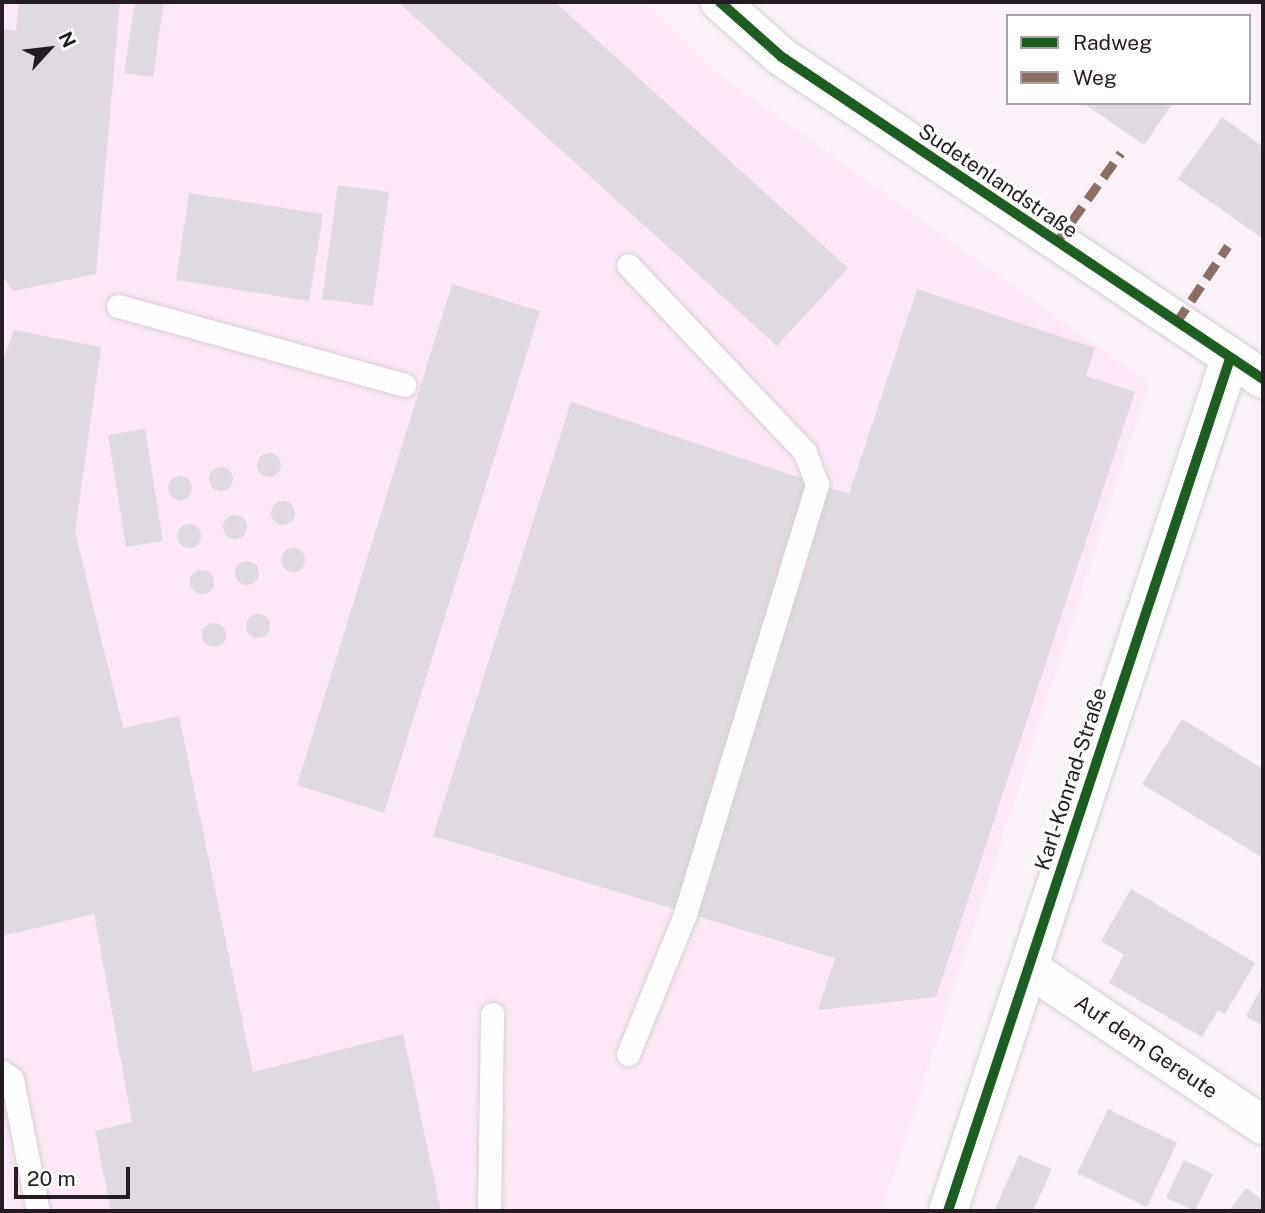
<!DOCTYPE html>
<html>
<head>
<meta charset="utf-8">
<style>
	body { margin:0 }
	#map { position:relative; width:1265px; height:1213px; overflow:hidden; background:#faf2f8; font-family:"Public Sans",sans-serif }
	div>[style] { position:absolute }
	.built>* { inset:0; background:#fce8f7 }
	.building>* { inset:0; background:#dfd9e2 }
	.round { border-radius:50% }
	.roads { filter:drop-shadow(0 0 2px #d7cfd5) drop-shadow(0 0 2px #d7cfd5) }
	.lane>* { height:23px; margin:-11.5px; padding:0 11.5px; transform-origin:11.5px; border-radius:11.5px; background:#fefdfe }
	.street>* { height:38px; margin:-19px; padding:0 19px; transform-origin:19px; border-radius:19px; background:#fefdfe }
	.secondary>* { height:38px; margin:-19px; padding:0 19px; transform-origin:19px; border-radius:19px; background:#fefdfe }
	.quiet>* { height:9px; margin-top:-4.5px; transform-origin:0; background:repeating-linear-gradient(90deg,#8d6e63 0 18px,transparent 0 27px) }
	.cycleway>* { height:10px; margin:-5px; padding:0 5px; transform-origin:5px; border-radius:5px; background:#1b5e20 }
	span { translate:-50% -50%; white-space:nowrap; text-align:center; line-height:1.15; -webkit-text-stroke:6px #fff; paint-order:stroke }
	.street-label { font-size:21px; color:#241c22 }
	.frame { position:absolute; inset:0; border:4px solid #241c22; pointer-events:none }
	.legend { position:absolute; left:1006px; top:14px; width:245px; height:91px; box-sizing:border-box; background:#fff; border:2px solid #a7a4a7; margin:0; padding:9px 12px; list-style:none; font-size:21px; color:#241c22 }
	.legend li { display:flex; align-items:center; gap:14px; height:35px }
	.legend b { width:35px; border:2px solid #a7a4a7 }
	.north { position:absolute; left:14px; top:14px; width:70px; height:70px; -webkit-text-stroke:5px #fff; paint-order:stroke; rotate:63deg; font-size:19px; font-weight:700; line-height:28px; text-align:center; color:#241c22 }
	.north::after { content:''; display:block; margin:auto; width:24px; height:32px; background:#241c22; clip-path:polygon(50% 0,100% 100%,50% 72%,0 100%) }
	.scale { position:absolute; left:14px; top:1167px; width:116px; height:32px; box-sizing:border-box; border:4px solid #241c22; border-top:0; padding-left:9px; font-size:21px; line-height:24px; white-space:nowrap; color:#241c22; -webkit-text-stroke:5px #fff; paint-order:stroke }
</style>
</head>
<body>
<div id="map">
	<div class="built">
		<div style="clip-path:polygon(2px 2px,647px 2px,718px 74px,1149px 383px,882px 1211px,2px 1211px)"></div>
	</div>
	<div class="building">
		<div style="clip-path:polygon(19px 2px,120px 2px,96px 274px,13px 291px,2px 275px,2px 29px,16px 31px)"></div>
		<div style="clip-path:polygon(135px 2px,164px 2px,153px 77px,124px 73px)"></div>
		<div style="clip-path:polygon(398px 2px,555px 2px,848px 268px,777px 346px)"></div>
		<div style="clip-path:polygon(1083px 103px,1173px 103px,1144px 145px)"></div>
		<div style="clip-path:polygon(1222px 117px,1263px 147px,1262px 238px,1178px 179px)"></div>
		<div style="clip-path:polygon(338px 185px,389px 192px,373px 306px,322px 299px)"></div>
		<div style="clip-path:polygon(189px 193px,323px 214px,309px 301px,176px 280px)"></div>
		<div style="clip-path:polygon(452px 284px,540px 311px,384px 813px,297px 785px)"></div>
		<div style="clip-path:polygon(917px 289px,1095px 348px,1086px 376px,1135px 392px,936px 997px,818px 1010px,835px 958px,433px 836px,571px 402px,849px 494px)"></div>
		<div style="clip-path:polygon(14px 330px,101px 347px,75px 532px,123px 728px,179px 716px,253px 1072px,403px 1034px,441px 1211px,111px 1211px,95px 1131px,132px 1122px,94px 914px,2px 936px,2px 363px)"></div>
		<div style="clip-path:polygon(145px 429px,163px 541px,126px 547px,108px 435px)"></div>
		<div class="round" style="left:257px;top:453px;width:24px;height:24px"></div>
		<div class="round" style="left:209px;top:467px;width:24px;height:24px"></div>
		<div class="round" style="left:168px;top:476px;width:24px;height:24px"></div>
		<div class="round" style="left:271px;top:501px;width:24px;height:24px"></div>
		<div class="round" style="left:223px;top:515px;width:24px;height:24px"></div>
		<div class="round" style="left:177px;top:524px;width:24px;height:24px"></div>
		<div class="round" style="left:281px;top:548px;width:24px;height:24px"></div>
		<div class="round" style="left:235px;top:561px;width:24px;height:24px"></div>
		<div class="round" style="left:190px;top:570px;width:24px;height:24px"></div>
		<div class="round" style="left:246px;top:614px;width:24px;height:24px"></div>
		<div class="round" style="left:202px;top:623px;width:24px;height:24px"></div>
		<div style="clip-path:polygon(1182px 719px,1263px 769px,1263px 858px,1142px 784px)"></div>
		<div style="clip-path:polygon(1131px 889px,1255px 963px,1225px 1014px,1218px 1010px,1202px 1037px,1109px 983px,1124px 955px,1101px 941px)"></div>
		<div style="clip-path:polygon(1263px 984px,1263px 1026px,1246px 1016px)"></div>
		<div style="clip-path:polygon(1108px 1109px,1177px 1143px,1147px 1207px,1077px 1173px)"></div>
		<div style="clip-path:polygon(1019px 1155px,1052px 1169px,1033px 1211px,994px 1211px)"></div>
		<div style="clip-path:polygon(1184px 1160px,1213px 1174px,1195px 1211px,1166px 1198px)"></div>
		<div style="clip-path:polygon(1246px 1188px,1263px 1200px,1263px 1211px,1229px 1211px)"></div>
	</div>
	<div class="roads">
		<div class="lane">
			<div style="left:118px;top:306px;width:297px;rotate:15.4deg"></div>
			<div style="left:628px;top:1054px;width:151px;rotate:-67.8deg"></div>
			<div style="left:685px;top:914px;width:450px;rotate:-72.9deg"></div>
			<div style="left:817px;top:484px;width:34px;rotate:-111deg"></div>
			<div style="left:805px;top:452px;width:257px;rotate:-133.4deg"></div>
			<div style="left:2px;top:1072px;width:12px;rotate:35deg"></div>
			<div style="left:12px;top:1079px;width:135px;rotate:78.9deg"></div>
			<div style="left:489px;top:1211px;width:197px;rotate:-89.1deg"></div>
		</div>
		<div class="street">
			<div style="left:1029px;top:968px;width:282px;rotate:33.9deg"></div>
			<div style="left:948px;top:1211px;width:897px;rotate:-71.69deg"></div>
		</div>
		<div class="secondary">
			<div style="left:720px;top:2px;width:83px;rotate:41.6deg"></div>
			<div style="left:782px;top:57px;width:579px;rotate:33.8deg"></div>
		</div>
	</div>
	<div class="quiet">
		<div style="left:1056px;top:243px;width:111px;rotate:-54.2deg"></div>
		<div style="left:1176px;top:323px;width:93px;rotate:-56deg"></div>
	</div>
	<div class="cycleway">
		<div style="left:720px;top:2px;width:83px;rotate:41.6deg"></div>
		<div style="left:782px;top:57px;width:579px;rotate:33.8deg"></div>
		<div style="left:948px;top:1211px;width:897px;rotate:-71.69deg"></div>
	</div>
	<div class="street-label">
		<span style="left:998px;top:181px;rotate:34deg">Sudetenlandstraße</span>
		<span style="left:1071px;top:779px;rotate:-72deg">Karl-Konrad-Straße</span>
		<span style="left:1146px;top:1047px;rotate:34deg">Auf dem Gereute</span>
	</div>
	<div class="frame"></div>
	<ul class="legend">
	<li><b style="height:9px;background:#1b5e20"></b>Radweg</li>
	<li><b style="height:9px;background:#8d6e63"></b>Weg</li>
	</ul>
	<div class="north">N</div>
	<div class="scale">20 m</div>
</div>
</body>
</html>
